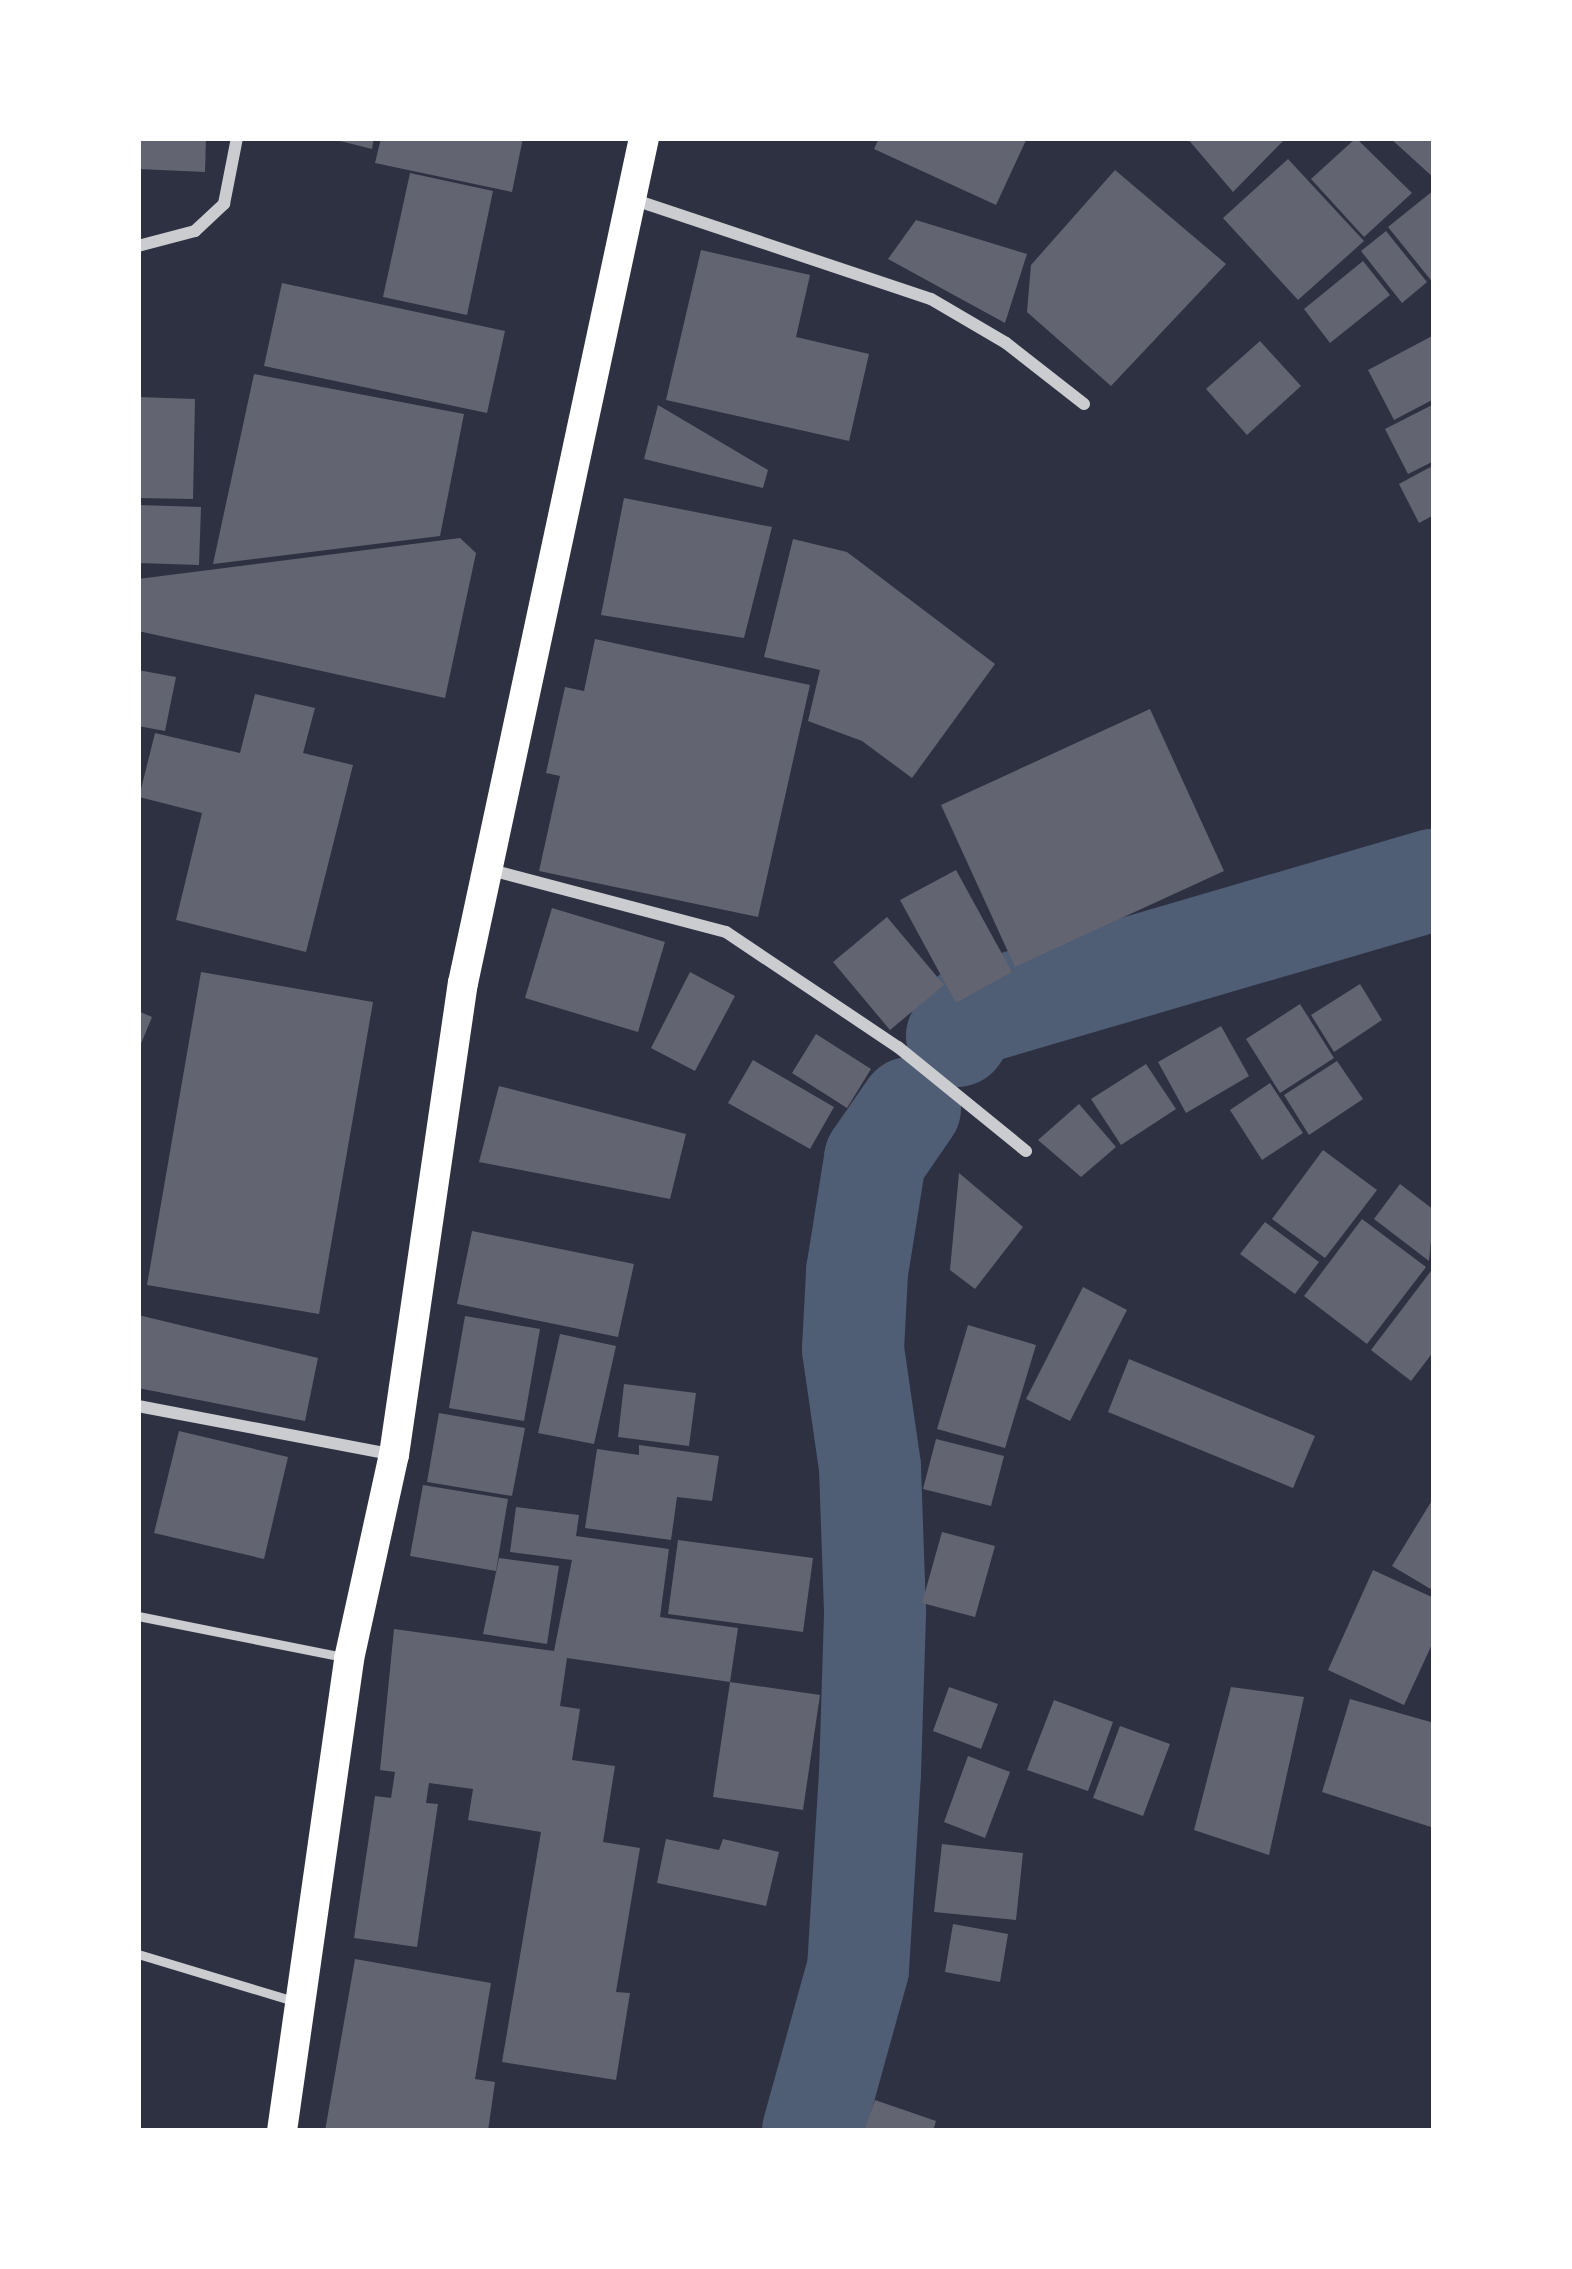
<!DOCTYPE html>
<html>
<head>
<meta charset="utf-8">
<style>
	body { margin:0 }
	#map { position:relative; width:1572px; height:2269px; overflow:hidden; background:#2d3142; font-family:"Fira Sans",sans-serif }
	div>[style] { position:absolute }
	.river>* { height:102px; margin:-51px; padding:0 51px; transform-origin:51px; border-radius:51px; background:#4f5d75 }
	.building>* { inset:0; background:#626471 }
	.service>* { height:9px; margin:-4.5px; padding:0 4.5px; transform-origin:4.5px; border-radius:4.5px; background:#caccd0 }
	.minor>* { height:12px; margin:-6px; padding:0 6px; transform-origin:6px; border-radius:6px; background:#caccd0 }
	.primary>* { height:30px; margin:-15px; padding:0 15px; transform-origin:15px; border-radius:15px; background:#fff }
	span { translate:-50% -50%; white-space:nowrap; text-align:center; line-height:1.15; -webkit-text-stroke:9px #fff; paint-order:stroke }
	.frame { position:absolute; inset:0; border:141px solid #fff; pointer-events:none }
</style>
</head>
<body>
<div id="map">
	<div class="river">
		<div style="left:957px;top:1036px;width:25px;rotate:-56deg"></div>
		<div style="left:971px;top:1015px;width:482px;rotate:-16.3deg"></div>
		<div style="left:813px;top:2131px;width:168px;rotate:-74.5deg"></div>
		<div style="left:858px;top:1969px;width:195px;rotate:-86.5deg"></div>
		<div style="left:870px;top:1774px;width:163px;rotate:-88.2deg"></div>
		<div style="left:875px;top:1611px;width:144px;rotate:-92deg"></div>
		<div style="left:870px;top:1467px;width:119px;rotate:-98.2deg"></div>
		<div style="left:853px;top:1349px;width:77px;rotate:-87deg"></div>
		<div style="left:857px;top:1272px;width:114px;rotate:-80.9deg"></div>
		<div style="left:875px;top:1159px;width:62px;rotate:-55.5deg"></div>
	</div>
	<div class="building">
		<div style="clip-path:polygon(138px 138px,206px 138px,205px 172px,138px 169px)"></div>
		<div style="clip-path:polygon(328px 138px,374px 138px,372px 149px)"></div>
		<div style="clip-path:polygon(381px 138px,523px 138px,512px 192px,375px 163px)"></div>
		<div style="clip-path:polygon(879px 138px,1027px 138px,996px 205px,874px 149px)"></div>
		<div style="clip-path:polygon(1187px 138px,1286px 138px,1233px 192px)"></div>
		<div style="clip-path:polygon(1356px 138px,1412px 193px,1364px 237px,1311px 179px)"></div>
		<div style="clip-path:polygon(1390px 138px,1434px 138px,1434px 178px)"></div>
		<div style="clip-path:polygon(1288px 159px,1364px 241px,1298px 300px,1223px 218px)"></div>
		<div style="clip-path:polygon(1115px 170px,1226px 264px,1111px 386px,1027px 312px,1031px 265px)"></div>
		<div style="clip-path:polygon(410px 173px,493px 191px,467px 315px,383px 297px)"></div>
		<div style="clip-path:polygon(1434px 190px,1434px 284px,1388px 227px)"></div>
		<div style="clip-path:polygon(916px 220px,1027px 254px,1005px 323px,888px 259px)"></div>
		<div style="clip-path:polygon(1386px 231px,1427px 282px,1402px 303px,1361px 251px)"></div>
		<div style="clip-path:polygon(701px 250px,810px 275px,796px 337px,869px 354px,849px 441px,666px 400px)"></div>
		<div style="clip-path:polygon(1363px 261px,1390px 295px,1330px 343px,1304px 309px)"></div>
		<div style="clip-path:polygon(282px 283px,505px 331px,487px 413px,264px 366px)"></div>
		<div style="clip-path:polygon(1434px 335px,1434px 399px,1394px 420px,1368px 370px)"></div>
		<div style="clip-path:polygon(1260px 341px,1301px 386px,1247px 435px,1206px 389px)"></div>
		<div style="clip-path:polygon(254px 374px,464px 414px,440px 536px,213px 564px)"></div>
		<div style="clip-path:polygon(138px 397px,195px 399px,193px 499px,138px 498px)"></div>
		<div style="clip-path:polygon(1434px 404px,1434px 461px,1408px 474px,1385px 429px)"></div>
		<div style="clip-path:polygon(658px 405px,768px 470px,763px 488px,644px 459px)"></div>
		<div style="clip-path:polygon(1434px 465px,1434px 515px,1419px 523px,1399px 484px)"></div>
		<div style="clip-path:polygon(624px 498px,772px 527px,744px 638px,601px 615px)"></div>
		<div style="clip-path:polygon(138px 505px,201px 507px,199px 565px,138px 563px)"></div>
		<div style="clip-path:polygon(460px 538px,476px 553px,445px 698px,138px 631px,138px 579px)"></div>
		<div style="clip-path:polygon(793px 539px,847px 552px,995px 664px,912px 778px,862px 741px,808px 721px,820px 670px,764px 657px)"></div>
		<div style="clip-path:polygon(595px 639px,810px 685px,758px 917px,539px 871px,560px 776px,546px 773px,565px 687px,584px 691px)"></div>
		<div style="clip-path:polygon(138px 670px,176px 677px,165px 731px,138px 726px)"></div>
		<div style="clip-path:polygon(255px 694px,315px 708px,303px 753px,353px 765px,306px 952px,176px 920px,202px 813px,139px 797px,155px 733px,240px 753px)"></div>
		<div style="clip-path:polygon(1150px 709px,1224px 871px,1015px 967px,941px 805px)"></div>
		<div style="clip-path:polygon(956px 870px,1012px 972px,956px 1003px,900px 900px)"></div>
		<div style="clip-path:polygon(552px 908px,665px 942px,638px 1032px,525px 998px)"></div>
		<div style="clip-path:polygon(887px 917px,944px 985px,890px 1030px,833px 962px)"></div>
		<div style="clip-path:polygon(201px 972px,373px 1002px,319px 1314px,147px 1285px)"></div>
		<div style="clip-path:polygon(690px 972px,735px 996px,695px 1071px,651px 1048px)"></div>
		<div style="clip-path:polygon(1360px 984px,1382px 1020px,1334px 1052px,1311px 1015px)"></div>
		<div style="clip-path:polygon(1300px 1004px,1334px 1058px,1280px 1093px,1246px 1039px)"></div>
		<div style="clip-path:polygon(138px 1011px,152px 1017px,138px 1051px)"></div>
		<div style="clip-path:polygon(1221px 1026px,1249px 1076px,1186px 1113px,1158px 1062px)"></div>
		<div style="clip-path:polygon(816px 1034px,871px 1069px,847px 1108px,792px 1073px)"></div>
		<div style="clip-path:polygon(753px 1060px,834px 1107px,810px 1149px,728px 1103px)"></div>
		<div style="clip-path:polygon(1337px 1061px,1363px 1099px,1309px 1135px,1284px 1095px)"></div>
		<div style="clip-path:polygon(1146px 1064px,1176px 1109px,1121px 1145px,1091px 1099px)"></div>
		<div style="clip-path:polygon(1270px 1083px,1303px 1133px,1262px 1160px,1230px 1110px)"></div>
		<div style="clip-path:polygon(499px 1086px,686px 1134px,670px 1199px,479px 1162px)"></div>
		<div style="clip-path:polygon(1079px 1104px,1116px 1147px,1081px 1177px,1038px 1140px)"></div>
		<div style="clip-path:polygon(1323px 1150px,1377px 1190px,1325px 1258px,1272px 1219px)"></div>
		<div style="clip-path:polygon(959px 1173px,1023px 1227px,975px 1289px,950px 1270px)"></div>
		<div style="clip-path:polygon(1400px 1184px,1434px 1210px,1429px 1261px,1374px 1219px)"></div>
		<div style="clip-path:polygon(1362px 1219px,1426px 1267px,1367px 1344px,1304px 1296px)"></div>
		<div style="clip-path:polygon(1265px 1222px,1319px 1262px,1295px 1294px,1240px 1254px)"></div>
		<div style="clip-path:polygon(472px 1231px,634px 1264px,618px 1337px,457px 1304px)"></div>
		<div style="clip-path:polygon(1434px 1267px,1434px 1351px,1411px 1381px,1371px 1350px)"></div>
		<div style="clip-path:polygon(1083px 1287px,1127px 1310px,1070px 1421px,1026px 1399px)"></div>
		<div style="clip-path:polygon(138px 1315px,318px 1358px,305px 1421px,138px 1388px)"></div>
		<div style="clip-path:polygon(465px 1316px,540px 1329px,524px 1421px,449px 1408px)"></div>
		<div style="clip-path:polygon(968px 1325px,1036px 1345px,1005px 1448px,937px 1429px)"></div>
		<div style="clip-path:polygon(560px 1334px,616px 1346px,594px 1444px,538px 1433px)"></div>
		<div style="clip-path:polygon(1129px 1359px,1315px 1436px,1293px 1488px,1108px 1412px)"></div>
		<div style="clip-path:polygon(624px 1384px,696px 1393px,689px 1446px,618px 1437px)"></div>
		<div style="clip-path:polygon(439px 1413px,525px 1428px,512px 1496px,427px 1482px)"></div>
		<div style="clip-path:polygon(179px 1431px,288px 1457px,264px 1559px,154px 1533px)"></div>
		<div style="clip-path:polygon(936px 1439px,1004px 1456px,991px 1506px,923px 1489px)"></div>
		<div style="clip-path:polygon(639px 1445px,719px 1456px,712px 1501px,677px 1497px,671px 1540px,585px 1528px,597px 1449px,639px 1455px)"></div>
		<div style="clip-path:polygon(423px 1485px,508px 1499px,496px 1571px,410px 1556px)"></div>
		<div style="clip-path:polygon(1434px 1497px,1434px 1591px,1392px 1566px)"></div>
		<div style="clip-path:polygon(516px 1507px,579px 1515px,576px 1536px,669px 1549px,660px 1617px,738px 1628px,730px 1682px,567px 1658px,560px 1706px,580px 1709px,572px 1760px,615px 1766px,603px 1842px,640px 1848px,616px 1992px,630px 1993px,616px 2080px,502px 2062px,541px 1832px,468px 1820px,473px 1789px,429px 1783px,426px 1803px,438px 1804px,417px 1947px,354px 1938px,375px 1796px,391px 1798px,395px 1772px,380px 1770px,394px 1629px,554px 1651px,572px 1560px,510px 1552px)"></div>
		<div style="clip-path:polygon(942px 1532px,995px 1546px,975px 1617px,922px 1603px)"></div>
		<div style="clip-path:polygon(678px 1540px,813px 1558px,803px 1632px,668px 1614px)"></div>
		<div style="clip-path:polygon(499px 1558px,559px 1566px,547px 1644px,483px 1634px)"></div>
		<div style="clip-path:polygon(1373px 1570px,1434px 1598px,1434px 1640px,1404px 1705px,1328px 1670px)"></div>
		<div style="clip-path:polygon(730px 1682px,820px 1695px,803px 1810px,713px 1797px)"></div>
		<div style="clip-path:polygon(949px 1687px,998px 1704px,981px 1749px,933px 1731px)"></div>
		<div style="clip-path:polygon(1231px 1687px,1304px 1697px,1269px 1855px,1194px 1830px)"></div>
		<div style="clip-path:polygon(1350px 1699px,1434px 1723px,1434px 1828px,1322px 1792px)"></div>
		<div style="clip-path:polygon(1054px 1700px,1113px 1722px,1088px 1791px,1027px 1770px)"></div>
		<div style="clip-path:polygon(1120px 1726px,1170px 1744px,1143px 1816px,1093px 1798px)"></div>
		<div style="clip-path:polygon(968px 1756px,1010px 1772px,985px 1838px,944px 1822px)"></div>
		<div style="clip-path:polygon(666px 1839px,719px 1850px,723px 1839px,779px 1852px,766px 1906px,657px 1883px)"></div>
		<div style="clip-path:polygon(942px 1844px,1023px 1853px,1016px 1920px,934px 1912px)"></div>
		<div style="clip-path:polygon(953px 1924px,1008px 1934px,1000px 1982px,945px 1972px)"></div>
		<div style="clip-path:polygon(355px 1959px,491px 1983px,475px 2079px,495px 2082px,488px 2131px,325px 2131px)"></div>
		<div style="clip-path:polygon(875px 2100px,936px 2121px,933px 2131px,864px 2131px)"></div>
	</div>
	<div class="service">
		<div style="left:138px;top:1616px;width:210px;rotate:11.3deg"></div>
		<div style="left:138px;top:1954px;width:163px;rotate:16.8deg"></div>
	</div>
	<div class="minor">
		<div style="left:632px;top:199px;width:315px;rotate:18.5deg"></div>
		<div style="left:931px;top:299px;width:87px;rotate:30.4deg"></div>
		<div style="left:1006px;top:343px;width:99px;rotate:38deg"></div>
		<div style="left:138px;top:246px;width:59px;rotate:-14.7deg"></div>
		<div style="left:195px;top:231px;width:40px;rotate:-43deg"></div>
		<div style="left:224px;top:204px;width:67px;rotate:-78.9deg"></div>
		<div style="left:491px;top:870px;width:243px;rotate:14.8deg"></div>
		<div style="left:726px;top:932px;width:207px;rotate:33.8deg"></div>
		<div style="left:898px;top:1047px;width:165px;rotate:39.1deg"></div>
		<div style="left:138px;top:1406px;width:257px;rotate:10.8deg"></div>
	</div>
	<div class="primary">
		<div style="left:282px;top:2131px;width:477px;rotate:-81.9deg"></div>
		<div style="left:349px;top:1659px;width:209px;rotate:-77.6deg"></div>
		<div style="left:394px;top:1455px;width:477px;rotate:-81.7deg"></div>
		<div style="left:463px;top:983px;width:864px;rotate:-77.91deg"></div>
	</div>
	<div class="frame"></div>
</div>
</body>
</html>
